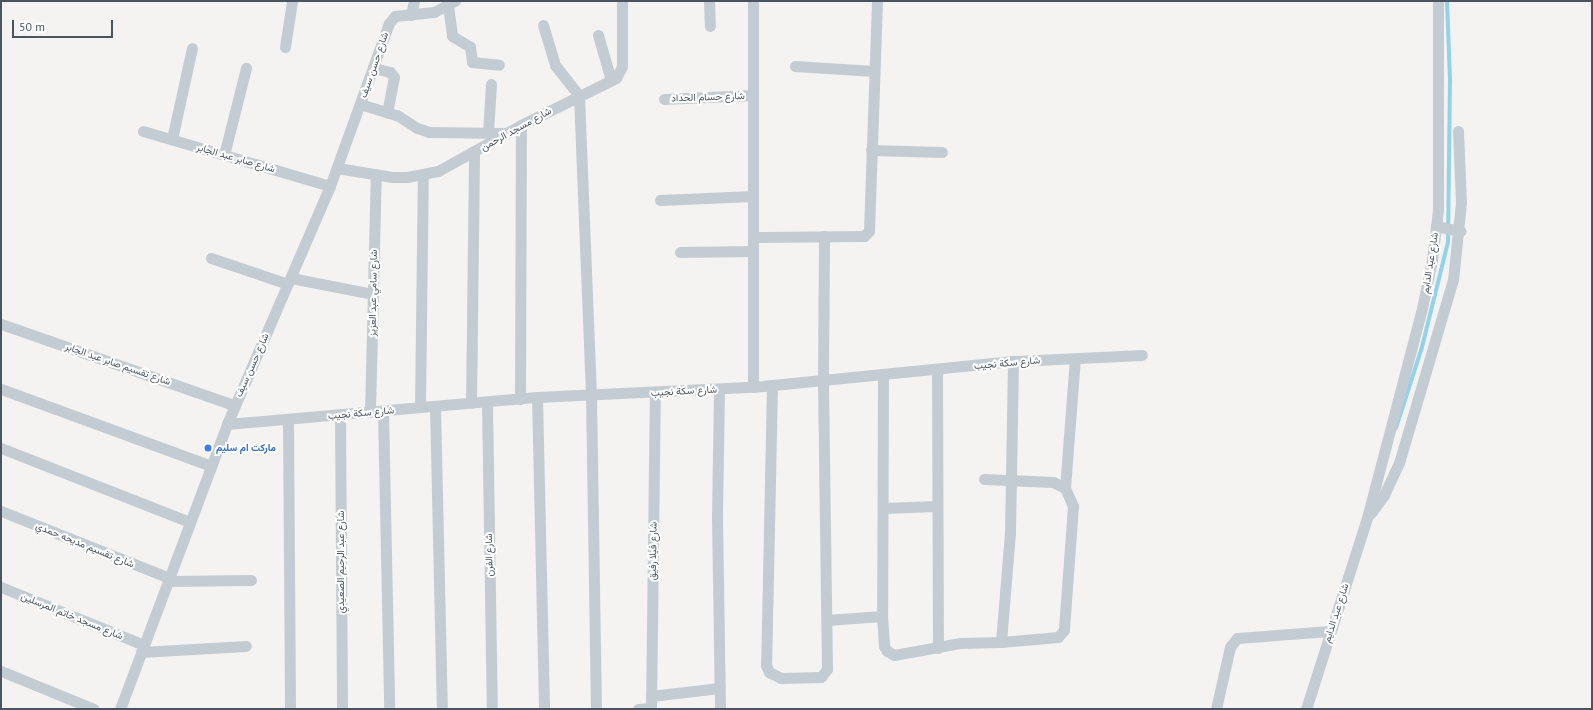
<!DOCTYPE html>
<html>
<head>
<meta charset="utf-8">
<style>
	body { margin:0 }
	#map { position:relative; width:1593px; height:710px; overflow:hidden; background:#f4f3f2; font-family:"PT Sans",Vazirmatn,sans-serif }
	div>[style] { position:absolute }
	.stream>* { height:4px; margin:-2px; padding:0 2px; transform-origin:2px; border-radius:2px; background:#92d2eb }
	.street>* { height:11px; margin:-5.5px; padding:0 5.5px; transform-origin:5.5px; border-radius:5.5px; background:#c4ccd3 }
	.dots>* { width:11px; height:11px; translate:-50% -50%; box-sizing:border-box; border:2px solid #fff; border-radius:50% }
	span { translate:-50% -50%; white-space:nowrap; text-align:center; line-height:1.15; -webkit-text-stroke:4px #fff; paint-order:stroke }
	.street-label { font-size:10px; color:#4a5460 }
	.shop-label { font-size:10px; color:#366cbe; font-weight:700 }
	.left { translate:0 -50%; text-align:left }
	.frame { position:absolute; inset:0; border:2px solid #4a5460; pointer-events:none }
	.scale { position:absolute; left:12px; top:20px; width:101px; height:18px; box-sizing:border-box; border:2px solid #4a5460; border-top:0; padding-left:5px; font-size:12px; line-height:14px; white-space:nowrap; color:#4a5460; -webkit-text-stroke:3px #fff; paint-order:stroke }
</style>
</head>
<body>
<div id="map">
	<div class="stream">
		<div style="left:1396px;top:428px;width:85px;rotate:-72.2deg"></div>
		<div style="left:1422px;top:347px;width:108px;rotate:-76.1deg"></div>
		<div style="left:1448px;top:242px;width:162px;rotate:-89.3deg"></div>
		<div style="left:1450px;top:80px;width:79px;rotate:-92.2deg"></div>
	</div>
	<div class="street">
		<div style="left:709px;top:1px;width:25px;rotate:88deg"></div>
		<div style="left:448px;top:6px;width:30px;rotate:82deg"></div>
		<div style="left:452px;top:36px;width:21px;rotate:31deg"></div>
		<div style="left:470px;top:47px;width:15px;rotate:82deg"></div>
		<div style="left:472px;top:62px;width:27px;rotate:6deg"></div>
		<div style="left:411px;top:15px;width:14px;rotate:-78deg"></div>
		<div style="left:543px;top:25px;width:42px;rotate:73.3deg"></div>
		<div style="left:555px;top:65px;width:39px;rotate:52deg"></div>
		<div style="left:579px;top:96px;width:298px;rotate:87.7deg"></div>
		<div style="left:591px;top:394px;width:315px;rotate:89.1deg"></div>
		<div style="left:598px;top:35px;width:47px;rotate:73.9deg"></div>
		<div style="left:285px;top:47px;width:47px;rotate:-81.3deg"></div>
		<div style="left:795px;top:66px;width:79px;rotate:3.6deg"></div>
		<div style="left:373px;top:68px;width:17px;rotate:13deg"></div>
		<div style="left:390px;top:72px;width:6px;rotate:51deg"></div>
		<div style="left:394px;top:77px;width:36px;rotate:101deg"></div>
		<div style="left:664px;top:99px;width:89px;rotate:-2.6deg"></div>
		<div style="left:360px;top:104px;width:39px;rotate:17deg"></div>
		<div style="left:397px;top:115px;width:24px;rotate:33deg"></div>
		<div style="left:417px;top:128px;width:13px;rotate:18deg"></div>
		<div style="left:429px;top:132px;width:78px;rotate:0.7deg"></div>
		<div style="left:143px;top:131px;width:195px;rotate:16.4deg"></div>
		<div style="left:488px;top:133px;width:49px;rotate:-86.5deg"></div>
		<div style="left:172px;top:139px;width:93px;rotate:-77.6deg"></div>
		<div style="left:871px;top:150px;width:71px;rotate:1.6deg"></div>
		<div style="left:224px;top:155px;width:90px;rotate:-75.8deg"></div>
		<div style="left:337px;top:168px;width:56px;rotate:9.3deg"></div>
		<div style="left:392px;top:177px;width:15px"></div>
		<div style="left:407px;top:177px;width:32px;rotate:-11deg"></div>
		<div style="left:438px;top:171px;width:95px;rotate:-29deg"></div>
		<div style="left:521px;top:125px;width:106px;rotate:-26.3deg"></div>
		<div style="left:616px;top:78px;width:13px;rotate:-63deg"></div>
		<div style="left:622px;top:66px;width:65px;rotate:-90deg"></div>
		<div style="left:660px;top:200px;width:93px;rotate:-2.5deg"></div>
		<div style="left:1436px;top:226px;width:25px;rotate:12deg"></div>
		<div style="left:753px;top:237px;width:111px;rotate:-0.5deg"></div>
		<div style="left:864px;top:236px;width:7px;rotate:-45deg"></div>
		<div style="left:869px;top:231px;width:230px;rotate:-88deg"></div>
		<div style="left:680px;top:252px;width:73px;rotate:-0.8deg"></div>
		<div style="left:211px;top:258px;width:81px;rotate:18.7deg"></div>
		<div style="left:291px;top:278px;width:84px;rotate:11deg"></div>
		<div style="left:1px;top:324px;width:247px;rotate:19.2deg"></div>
		<div style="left:937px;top:369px;width:279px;rotate:89.8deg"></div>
		<div style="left:883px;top:374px;width:242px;rotate:90.2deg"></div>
		<div style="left:882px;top:616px;width:30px;rotate:86deg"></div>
		<div style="left:884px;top:646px;width:6px;rotate:59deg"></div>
		<div style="left:887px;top:651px;width:8px;rotate:30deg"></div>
		<div style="left:894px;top:655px;width:68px;rotate:-10.2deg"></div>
		<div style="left:961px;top:643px;width:40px;rotate:-1.4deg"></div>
		<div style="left:1001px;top:642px;width:109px;rotate:-85.3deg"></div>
		<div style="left:1010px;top:533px;width:172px;rotate:-89deg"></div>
		<div style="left:772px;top:385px;width:280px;rotate:91.2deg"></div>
		<div style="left:766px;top:665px;width:8px;rotate:67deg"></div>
		<div style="left:769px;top:672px;width:13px;rotate:27deg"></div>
		<div style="left:781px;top:678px;width:40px;rotate:-1.4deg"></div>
		<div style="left:821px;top:677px;width:10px;rotate:-53deg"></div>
		<div style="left:827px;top:669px;width:289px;rotate:-90.8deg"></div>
		<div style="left:823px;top:380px;width:144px;rotate:-89.6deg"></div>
		<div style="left:753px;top:387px;width:386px;rotate:-90deg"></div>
		<div style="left:1px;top:389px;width:224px;rotate:20.1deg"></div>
		<div style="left:719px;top:389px;width:128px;rotate:90.9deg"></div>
		<div style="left:717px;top:517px;width:192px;rotate:89.1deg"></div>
		<div style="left:537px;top:397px;width:312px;rotate:88.7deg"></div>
		<div style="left:520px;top:399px;width:274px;rotate:-89.8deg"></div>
		<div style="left:487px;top:402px;width:307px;rotate:89.1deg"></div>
		<div style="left:471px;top:403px;width:250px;rotate:-89.3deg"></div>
		<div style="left:435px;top:406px;width:303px;rotate:88.7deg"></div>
		<div style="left:420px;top:407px;width:232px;rotate:-89.3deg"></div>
		<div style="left:383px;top:411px;width:298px;rotate:88.8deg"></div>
		<div style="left:370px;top:412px;width:238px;rotate:-88.6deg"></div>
		<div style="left:340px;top:414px;width:295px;rotate:89.6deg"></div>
		<div style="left:288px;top:419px;width:290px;rotate:89.6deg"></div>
		<div style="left:227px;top:424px;width:311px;rotate:-5deg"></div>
		<div style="left:537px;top:397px;width:216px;rotate:-2.7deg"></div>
		<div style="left:753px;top:387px;width:261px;rotate:-5.7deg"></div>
		<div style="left:1013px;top:361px;width:129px;rotate:-2.7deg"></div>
		<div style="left:1px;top:448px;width:203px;rotate:21.4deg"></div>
		<div style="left:984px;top:479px;width:69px;rotate:2.5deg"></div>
		<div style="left:1053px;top:482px;width:13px;rotate:27deg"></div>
		<div style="left:1065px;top:488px;width:20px;rotate:66deg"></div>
		<div style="left:1073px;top:506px;width:124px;rotate:94.2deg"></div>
		<div style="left:1064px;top:630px;width:9px;rotate:131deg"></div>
		<div style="left:1058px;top:637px;width:57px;rotate:175deg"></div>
		<div style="left:1065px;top:488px;width:130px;rotate:-85.6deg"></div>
		<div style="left:883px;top:508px;width:54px;rotate:-2.1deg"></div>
		<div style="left:1px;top:511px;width:181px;rotate:21.7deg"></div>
		<div style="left:1371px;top:513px;width:22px;rotate:-54deg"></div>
		<div style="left:1384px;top:495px;width:35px;rotate:-65deg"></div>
		<div style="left:1399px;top:463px;width:191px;rotate:-73.6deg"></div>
		<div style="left:1453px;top:280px;width:77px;rotate:-84.1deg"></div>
		<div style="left:1461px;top:203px;width:72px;rotate:-92.4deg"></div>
		<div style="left:168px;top:581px;width:83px;rotate:-0.7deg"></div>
		<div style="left:1px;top:587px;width:154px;rotate:22.1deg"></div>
		<div style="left:827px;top:620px;width:55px;rotate:-4.2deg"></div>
		<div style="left:141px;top:652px;width:105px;rotate:-3.3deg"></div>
		<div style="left:1px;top:671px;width:100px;rotate:22.2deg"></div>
		<div style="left:651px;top:696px;width:69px;rotate:-6.6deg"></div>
		<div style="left:120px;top:709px;width:304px;rotate:-69.4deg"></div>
		<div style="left:227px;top:424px;width:259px;rotate:-66.6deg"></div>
		<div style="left:330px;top:186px;width:173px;rotate:-70.1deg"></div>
		<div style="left:389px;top:23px;width:9px;rotate:-49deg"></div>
		<div style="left:395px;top:16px;width:39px;rotate:-6deg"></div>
		<div style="left:434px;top:12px;width:24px;rotate:-28deg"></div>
		<div style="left:638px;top:709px;width:13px;rotate:-4deg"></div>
		<div style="left:651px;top:709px;width:317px;rotate:-89.3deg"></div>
		<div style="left:1216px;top:709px;width:64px;rotate:-77.3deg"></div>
		<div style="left:1230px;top:647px;width:11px;rotate:-52deg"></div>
		<div style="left:1237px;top:638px;width:93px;rotate:-4.3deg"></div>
		<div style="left:1306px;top:709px;width:201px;rotate:-72.3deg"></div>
		<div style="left:1367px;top:518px;width:217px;rotate:-75.3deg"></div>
		<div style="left:1422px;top:308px;width:49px;rotate:-78.2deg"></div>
		<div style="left:1432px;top:260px;width:50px;rotate:-83.2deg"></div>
		<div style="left:1438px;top:210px;width:209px;rotate:-90deg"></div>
	</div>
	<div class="dots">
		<div style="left:208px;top:448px;background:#3f7fe0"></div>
	</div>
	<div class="street-label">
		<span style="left:374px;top:65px;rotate:-71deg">شارع حسن سيف</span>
		<span style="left:708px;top:97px;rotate:-2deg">شارع حسام الحداد</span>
		<span style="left:516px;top:129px;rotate:-29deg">شارع مسجد الرحمن</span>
		<span style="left:236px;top:158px;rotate:16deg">شارع صابر عبد الجابر</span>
		<span style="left:1430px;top:263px;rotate:-81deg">شارع عبد الدايم</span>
		<span style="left:373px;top:293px;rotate:-89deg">شارع سامي عبد العزيز</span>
		<span style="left:1007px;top:363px;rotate:-5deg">شارع سكة نجيب</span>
		<span style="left:118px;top:364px;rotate:19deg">شارع تقسيم صابر عبد الجابر</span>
		<span style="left:252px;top:365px;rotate:-66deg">شارع حسن سيف</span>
		<span style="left:684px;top:391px;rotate:-3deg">شارع سكة نجيب</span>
		<span style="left:361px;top:413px;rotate:-5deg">شارع سكة نجيب</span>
		<span style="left:85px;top:545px;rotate:22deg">شارع تقسيم مديحه حمدي</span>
		<span style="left:653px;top:551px;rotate:-89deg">شارع فيلا رفيق</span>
		<span style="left:489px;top:555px;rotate:-91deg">شارع الفرن</span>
		<span style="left:341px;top:562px;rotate:-90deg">شارع عبد الرحيم الصعيدي</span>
		<span style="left:1336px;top:613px;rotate:-72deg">شارع عبد الدايم</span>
		<span style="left:72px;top:616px;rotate:22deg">شارع مسجد خاتم المرسلين</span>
	</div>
	<div class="shop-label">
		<span class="left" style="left:216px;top:448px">ماركت ام سليم</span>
	</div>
	<div class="frame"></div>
	<div class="scale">50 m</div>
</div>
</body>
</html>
